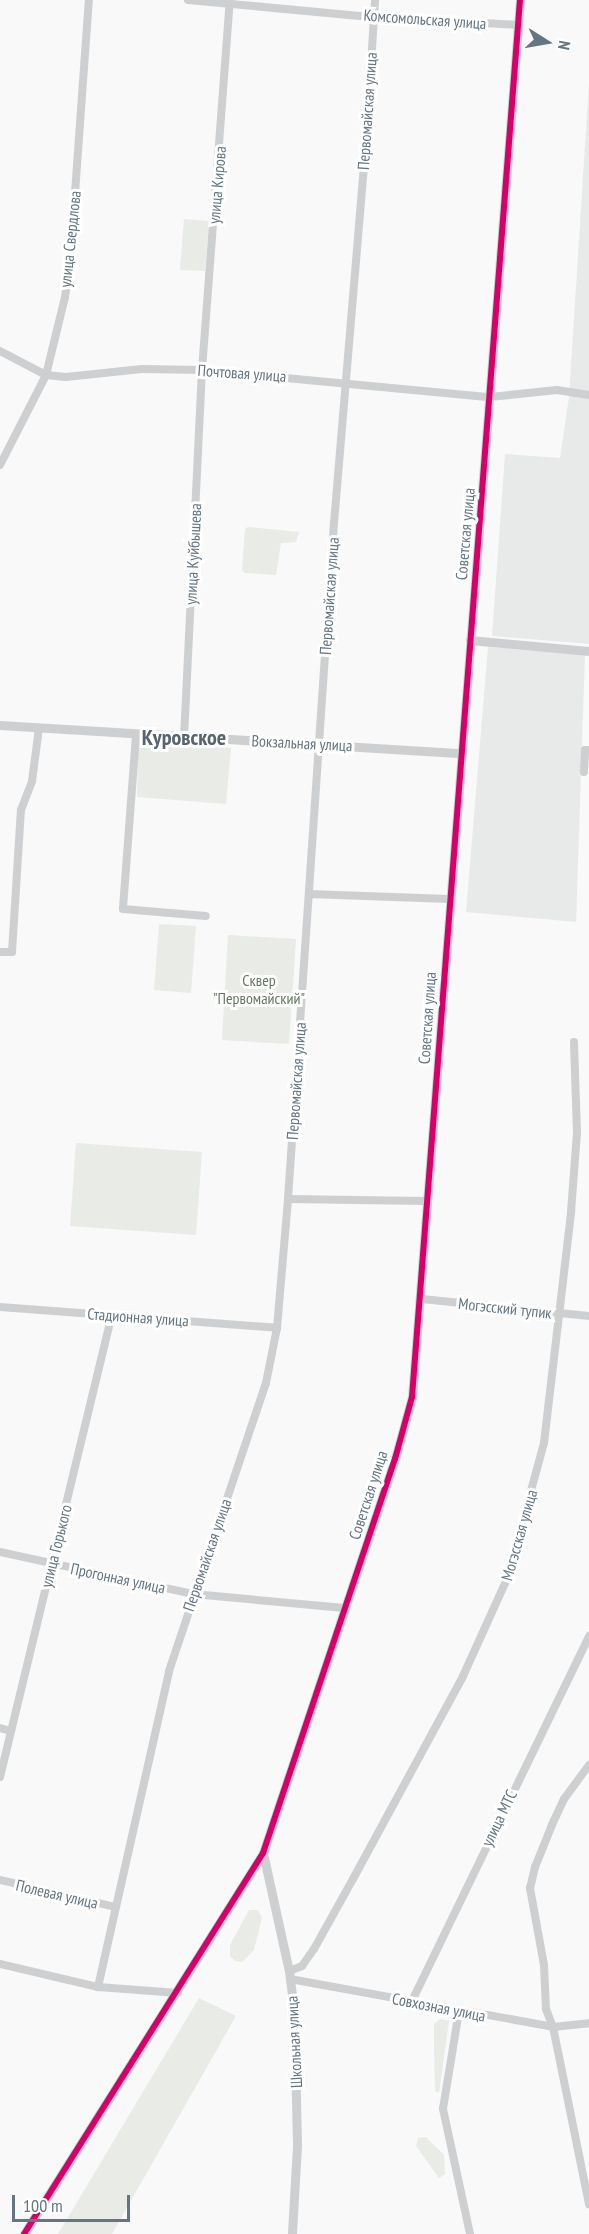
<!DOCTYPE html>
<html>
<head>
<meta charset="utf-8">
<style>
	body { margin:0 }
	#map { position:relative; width:589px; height:2234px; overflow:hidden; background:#f9f9f9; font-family:"PT Sans Narrow",sans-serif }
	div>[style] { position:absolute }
	.built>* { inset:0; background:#e8e9e9 }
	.green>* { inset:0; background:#e8ebe6 }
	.minor>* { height:8px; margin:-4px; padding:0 4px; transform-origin:4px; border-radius:4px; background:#cecfd0 }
	.tertiary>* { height:9px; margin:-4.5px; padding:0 4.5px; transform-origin:4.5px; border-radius:4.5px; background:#cecfd0 }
	.cycleway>* { height:6px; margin:-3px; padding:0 3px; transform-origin:3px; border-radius:3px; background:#d6006c }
	span { translate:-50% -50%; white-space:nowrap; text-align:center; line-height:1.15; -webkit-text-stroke:6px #fff; paint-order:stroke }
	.street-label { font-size:16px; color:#657683 }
	.park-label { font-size:16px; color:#687a64 }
	.district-label { font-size:22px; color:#57646e; font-weight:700 }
	.north { position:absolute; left:517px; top:12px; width:60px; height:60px; -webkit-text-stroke:4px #fff; paint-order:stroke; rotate:101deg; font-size:16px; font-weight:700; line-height:24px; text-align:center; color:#657683 }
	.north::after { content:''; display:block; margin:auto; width:21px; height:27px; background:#657683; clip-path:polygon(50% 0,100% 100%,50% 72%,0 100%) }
	.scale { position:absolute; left:12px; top:2195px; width:118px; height:27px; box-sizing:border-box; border:3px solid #657683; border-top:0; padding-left:8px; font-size:18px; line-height:21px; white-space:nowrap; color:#657683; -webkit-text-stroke:4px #fff; paint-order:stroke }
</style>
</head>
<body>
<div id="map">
	<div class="built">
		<div style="clip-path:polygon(589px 82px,589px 644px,492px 636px,505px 454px,560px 458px,569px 397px)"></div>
		<div style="clip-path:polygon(488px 647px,585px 655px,576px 922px,466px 912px)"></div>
	</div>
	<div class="green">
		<div style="clip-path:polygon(184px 219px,209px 221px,205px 271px,180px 270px)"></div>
		<div style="clip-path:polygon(248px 527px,299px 532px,296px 542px,281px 543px,276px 575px,245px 573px,242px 570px,245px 529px)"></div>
		<div style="clip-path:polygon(138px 741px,231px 748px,226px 804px,137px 797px)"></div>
		<div style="clip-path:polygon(159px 924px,196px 926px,191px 993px,154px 990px)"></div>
		<div style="clip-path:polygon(228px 935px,296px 939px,289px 1044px,222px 1040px)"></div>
		<div style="clip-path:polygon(76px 1143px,202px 1152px,196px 1235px,70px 1226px)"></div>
		<div style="clip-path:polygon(249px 1910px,258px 1910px,262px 1918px,254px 1950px,242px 1962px,235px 1961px,230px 1956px,230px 1945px)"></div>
		<div style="clip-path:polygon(199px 1998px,236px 2016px,112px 2234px,58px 2234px)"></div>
		<div style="clip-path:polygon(440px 2019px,449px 2021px,439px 2093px,435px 2091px,434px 2041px,434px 2024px)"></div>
		<div style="clip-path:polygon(426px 2137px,444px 2155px,445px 2174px,439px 2178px,416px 2146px,418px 2138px)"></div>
	</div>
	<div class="minor">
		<div style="left:188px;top:0;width:186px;rotate:5.3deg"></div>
		<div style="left:373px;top:17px;width:146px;rotate:3.1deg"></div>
		<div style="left:0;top:351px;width:52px;rotate:27.6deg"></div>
		<div style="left:46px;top:375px;width:20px;rotate:6deg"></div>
		<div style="left:66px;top:377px;width:76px;rotate:-6deg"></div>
		<div style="left:142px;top:369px;width:60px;rotate:1deg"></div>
		<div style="left:202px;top:370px;width:289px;rotate:5.4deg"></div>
		<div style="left:490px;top:397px;width:67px;rotate:-6deg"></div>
		<div style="left:557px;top:390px;width:32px;rotate:9deg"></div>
		<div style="left:0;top:465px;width:101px;rotate:-62.9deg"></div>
		<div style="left:46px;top:375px;width:80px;rotate:-76.3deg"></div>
		<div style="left:65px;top:297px;width:34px;rotate:-82deg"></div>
		<div style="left:70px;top:263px;width:264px;rotate:-85.9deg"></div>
		<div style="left:136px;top:735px;width:174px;rotate:94.3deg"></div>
		<div style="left:123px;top:909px;width:83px;rotate:4.8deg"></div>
		<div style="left:184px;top:738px;width:368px;rotate:-87.2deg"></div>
		<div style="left:202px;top:370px;width:371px;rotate:-85.7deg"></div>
		<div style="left:584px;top:772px;width:22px;rotate:-87deg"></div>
		<div style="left:585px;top:750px;width:4px"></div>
		<div style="left:309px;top:894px;width:140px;rotate:2deg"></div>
		<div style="left:0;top:952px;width:12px"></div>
		<div style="left:12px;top:952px;width:142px;rotate:-86.4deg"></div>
		<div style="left:21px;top:810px;width:31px;rotate:-69deg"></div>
		<div style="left:32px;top:781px;width:53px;rotate:-82.5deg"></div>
		<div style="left:288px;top:1199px;width:138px;rotate:0.8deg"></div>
		<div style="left:422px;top:1299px;width:168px;rotate:5.8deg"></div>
		<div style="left:0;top:1307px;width:278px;rotate:4.3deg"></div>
		<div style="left:0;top:1552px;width:198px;rotate:12.3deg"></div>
		<div style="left:193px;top:1594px;width:152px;rotate:5.3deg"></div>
		<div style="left:0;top:1728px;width:11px;rotate:15deg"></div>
		<div style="left:589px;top:1765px;width:42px;rotate:126.3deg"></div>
		<div style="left:564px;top:1799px;width:29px;rotate:115deg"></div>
		<div style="left:552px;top:1825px;width:45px;rotate:112deg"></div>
		<div style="left:535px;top:1867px;width:22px;rotate:103deg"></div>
		<div style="left:530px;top:1888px;width:78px;rotate:79.7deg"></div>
		<div style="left:544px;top:1965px;width:44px;rotate:87.4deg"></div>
		<div style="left:546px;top:2009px;width:19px;rotate:69deg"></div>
		<div style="left:553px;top:2027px;width:181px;rotate:78.5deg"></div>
		<div style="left:0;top:1777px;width:475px;rotate:-76.4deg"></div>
		<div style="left:0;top:1880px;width:118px;rotate:13.2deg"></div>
		<div style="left:0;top:1964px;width:101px;rotate:13.2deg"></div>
		<div style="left:289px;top:1971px;width:14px;rotate:-21deg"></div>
		<div style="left:302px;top:1966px;width:21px;rotate:-55deg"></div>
		<div style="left:314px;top:1949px;width:80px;rotate:-60.9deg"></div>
		<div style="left:353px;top:1879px;width:231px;rotate:-61.5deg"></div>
		<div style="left:463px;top:1676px;width:107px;rotate:-65.6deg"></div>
		<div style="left:507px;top:1579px;width:141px;rotate:-74.8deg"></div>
		<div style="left:544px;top:1443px;width:233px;rotate:-83.3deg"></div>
		<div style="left:571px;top:1212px;width:79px;rotate:-85.7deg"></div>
		<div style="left:577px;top:1133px;width:91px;rotate:-91.9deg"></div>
		<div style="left:290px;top:1979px;width:267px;rotate:10.3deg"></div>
		<div style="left:553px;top:2027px;width:36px;rotate:-6deg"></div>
		<div style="left:178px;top:1993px;width:80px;rotate:-175.7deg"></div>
		<div style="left:98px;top:1987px;width:324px;rotate:-77.3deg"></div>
		<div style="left:169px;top:1671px;width:304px;rotate:-71.4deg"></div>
		<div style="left:266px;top:1383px;width:56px;rotate:-78.7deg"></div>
		<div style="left:277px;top:1328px;width:129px;rotate:-85.1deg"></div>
		<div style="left:288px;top:1199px;width:678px;rotate:-86.11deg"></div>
		<div style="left:334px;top:523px;width:396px;rotate:-85.2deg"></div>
		<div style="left:367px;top:128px;width:128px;rotate:-86.4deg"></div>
		<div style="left:412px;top:2001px;width:406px;rotate:-64.1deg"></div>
		<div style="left:459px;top:2011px;width:99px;rotate:99.3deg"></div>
		<div style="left:443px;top:2109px;width:128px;rotate:77.8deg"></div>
	</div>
	<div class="tertiary">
		<div style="left:470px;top:640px;width:120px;rotate:5.3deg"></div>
		<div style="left:0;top:725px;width:462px;rotate:3.5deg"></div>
		<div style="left:263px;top:1853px;width:121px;rotate:77.6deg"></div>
		<div style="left:289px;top:1971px;width:40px;rotate:82.9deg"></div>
		<div style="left:294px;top:2011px;width:135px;rotate:88.7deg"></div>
		<div style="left:297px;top:2146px;width:88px;rotate:93.3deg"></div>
		<div style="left:24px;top:2234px;width:450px;rotate:-57.9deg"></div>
		<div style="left:263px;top:1853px;width:416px;rotate:-71.5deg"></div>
		<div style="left:395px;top:1459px;width:64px;rotate:-74.7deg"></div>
		<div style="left:412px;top:1397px;width:1401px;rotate:-85.58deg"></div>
	</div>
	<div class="cycleway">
		<div style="left:24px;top:2234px;width:450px;rotate:-57.9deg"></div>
		<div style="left:263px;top:1853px;width:416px;rotate:-71.5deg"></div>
		<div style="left:395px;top:1459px;width:64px;rotate:-74.7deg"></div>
		<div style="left:412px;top:1397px;width:1401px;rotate:-85.58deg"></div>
	</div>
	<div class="street-label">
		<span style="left:425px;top:19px;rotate:4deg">Комсомольская улица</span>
		<span style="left:367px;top:111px;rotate:-86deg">Первомайская улица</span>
		<span style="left:217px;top:185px;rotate:-85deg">улица Кирова</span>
		<span style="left:70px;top:239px;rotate:-84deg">улица Свердлова</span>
		<span style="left:242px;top:373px;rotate:4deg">Почтовая улица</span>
		<span style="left:465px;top:534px;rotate:-85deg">Советская улица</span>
		<span style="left:193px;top:554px;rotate:-87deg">улица Куйбышева</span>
		<span style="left:329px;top:596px;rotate:-86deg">Первомайская улица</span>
		<span style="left:302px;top:743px;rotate:3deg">Вокзальная улица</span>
		<span style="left:427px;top:1018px;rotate:-86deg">Советская улица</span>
		<span style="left:296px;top:1081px;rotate:-86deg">Первомайская улица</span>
		<span style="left:505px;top:1308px;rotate:6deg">Могэсский тупик</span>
		<span style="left:138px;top:1317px;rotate:4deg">Стадионная улица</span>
		<span style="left:368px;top:1495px;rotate:-72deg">Советская улица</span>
		<span style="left:519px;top:1535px;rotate:-74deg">Могэсская улица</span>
		<span style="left:56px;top:1546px;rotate:-76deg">улица Горького</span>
		<span style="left:207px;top:1555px;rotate:-71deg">Первомайская улица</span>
		<span style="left:118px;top:1578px;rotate:12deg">Прогонная улица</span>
		<span style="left:499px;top:1818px;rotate:-64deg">улица МТС</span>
		<span style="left:57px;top:1894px;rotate:13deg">Полевая улица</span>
		<span style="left:439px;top:2007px;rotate:11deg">Совхозная улица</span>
		<span style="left:294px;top:2042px;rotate:-93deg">Школьная улица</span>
	</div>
	<div class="park-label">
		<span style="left:259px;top:989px">Сквер<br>"Первомайский"</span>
	</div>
	<div class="district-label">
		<span style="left:184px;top:738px">Куровское</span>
	</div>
	<div class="north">N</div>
	<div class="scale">100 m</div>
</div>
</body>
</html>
